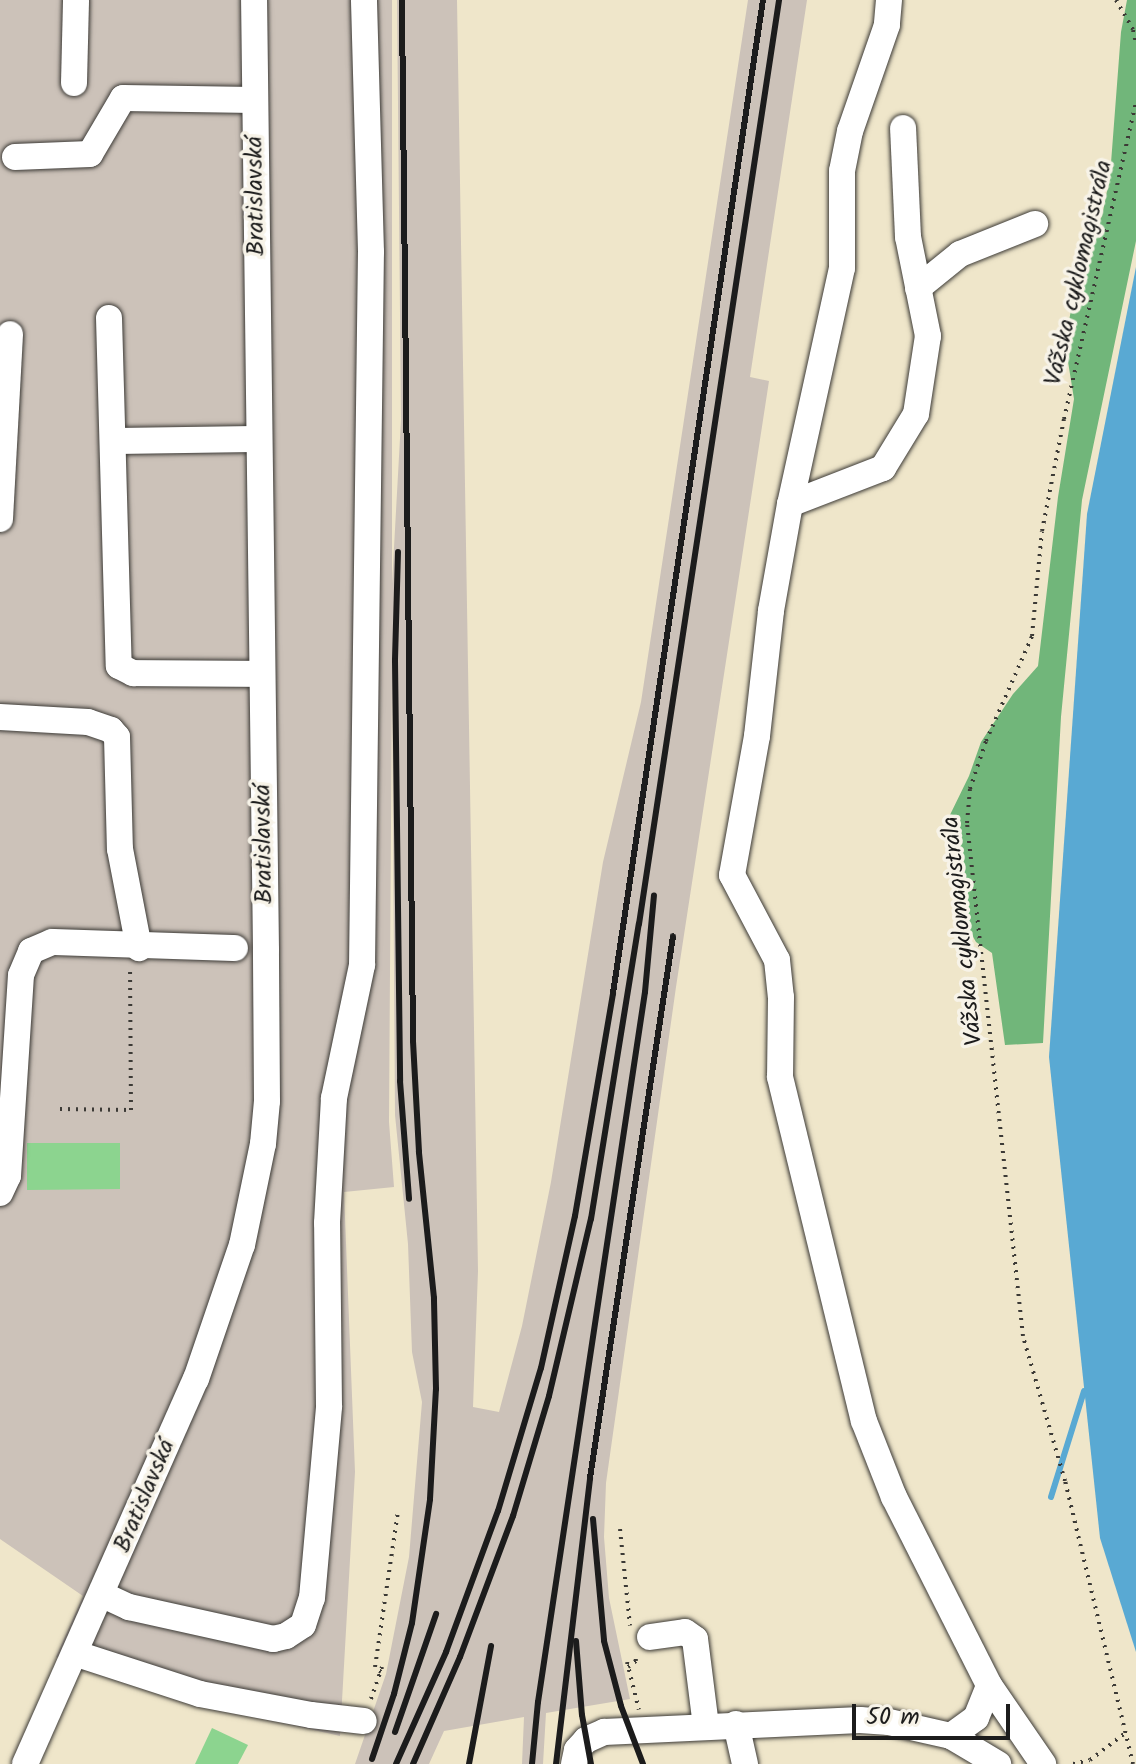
<!DOCTYPE html>
<html>
<head>
<meta charset="utf-8">
<style>
	body { margin:0 }
	#map { position:relative; width:1136px; height:1764px; overflow:hidden; background:#efe6ca; font-family:Kalam,sans-serif }
	div>[style] { position:absolute }
	.industrial>* { inset:0; background:#ccc2b9 }
	.green>* { inset:0; background:#8cd48f }
	.forest>* { inset:0; background:#71b67a }
	.water>* { inset:0; background:#59a9d3 }
	.stream>* { height:6px; margin:-3px; padding:0 3px; transform-origin:3px; border-radius:3px; background:#59a9d3 }
	.path>* { height:4px; margin-top:-2px; transform-origin:0; background:repeating-linear-gradient(90deg,#3c3a36 0 2px,transparent 0 8px) }
	.roads { filter:drop-shadow(0 0 2px #3c3a36) drop-shadow(0 0 2px #3c3a36) }
	.minor>* { height:26px; margin:-13px; padding:0 13px; transform-origin:13px; border-radius:13px; background:#fff }
	.rail>* { height:6px; margin:-3px; padding:0 3px; transform-origin:3px; border-radius:3px; background:#1c1c1c }
	span { translate:-50% -50%; white-space:nowrap; text-align:center; line-height:1.15; -webkit-text-stroke:7px #f7f3e8; paint-order:stroke }
	.street-label { font-size:24px; color:#1c1c1c }
	.scale { position:absolute; left:852px; top:1704px; width:158px; height:36px; box-sizing:border-box; border:4px solid #1c1c1c; border-top:0; padding-left:10px; font-size:24px; line-height:28px; white-space:nowrap; color:#1c1c1c; -webkit-text-stroke:6px #f7f3e8; paint-order:stroke }
</style>
</head>
<body>
<div id="map">
	<div class="industrial">
		<div style="clip-path:polygon(0 0,392px 0,392px 584px,401px 420px,397px 0,457px 0,478px 1271px,473px 1407px,499px 1412px,522px 1326px,551px 1182px,603px 862px,641px 702px,748px 0,807px 0,750px 377px,769px 381px,676px 987px,606px 1483px,604px 1537px,609px 1598px,630px 1699px,546px 1713px,543px 1764px,522px 1764px,524px 1717px,444px 1731px,429px 1764px,355px 1764px,386px 1674px,409px 1557px,422px 1402px,412px 1352px,408px 1244px,395px 1115px,392px 675px,389px 1122px,394px 1187px,344px 1192px,355px 1472px,340px 1736px,196px 1703px,56px 1657px,83px 1596px,0 1539px)"></div>
	</div>
	<div class="green">
		<div style="clip-path:polygon(27px 1143px,120px 1143px,120px 1189px,27px 1190px)"></div>
		<div style="clip-path:polygon(212px 1728px,248px 1745px,238px 1764px,195px 1764px)"></div>
	</div>
	<div class="forest">
		<div style="clip-path:polygon(1127px 0,1136px 0,1136px 241px,1082px 500px,1061px 717px,1043px 1043px,1005px 1045px,992px 953px,976px 942px,964px 921px,947px 821px,969px 776px,981px 742px,1013px 694px,1038px 666px,1058px 497px,1074px 399px,1065px 343px,1081px 255px,1102px 216px,1110px 176px,1121px 32px)"></div>
	</div>
	<div class="water">
		<div style="clip-path:polygon(1136px 267px,1136px 1652px,1100px 1538px,1049px 1057px,1087px 514px)"></div>
	</div>
	<div class="stream">
		<div style="left:1051px;top:1497px;width:111px;rotate:-72.7deg"></div>
	</div>
	<div class="path">
		<div style="left:1116px;top:0;width:34px;rotate:60deg"></div>
		<div style="left:1133px;top:30px;width:13px;rotate:77deg"></div>
		<div style="left:60px;top:1109px;width:71px;rotate:0.8deg"></div>
		<div style="left:131px;top:1110px;width:143px;rotate:-90.4deg"></div>
		<div style="left:620px;top:1529px;width:97px;rotate:84.1deg"></div>
		<div style="left:627px;top:1662px;width:49px;rotate:76deg"></div>
		<div style="left:628px;top:1667px;width:10px;rotate:-37deg"></div>
		<div style="left:636px;top:1661px;width:7px;rotate:-98deg"></div>
		<div style="left:381px;top:1672px;width:8px;rotate:-140deg"></div>
		<div style="left:375px;top:1667px;width:158px;rotate:-81.6deg"></div>
		<div style="left:371px;top:1699px;width:34px;rotate:-71deg"></div>
		<div style="left:1073px;top:1764px;width:17px;rotate:-13deg"></div>
		<div style="left:1090px;top:1760px;width:43px;rotate:-37.4deg"></div>
		<div style="left:1133px;top:1764px;width:291px;rotate:-103.5deg"></div>
		<div style="left:1065px;top:1481px;width:151px;rotate:-106.2deg"></div>
		<div style="left:1023px;top:1336px;width:516px;rotate:-96.23deg"></div>
		<div style="left:967px;top:823px;width:34px;rotate:-85deg"></div>
		<div style="left:970px;top:789px;width:51px;rotate:-71.6deg"></div>
		<div style="left:986px;top:741px;width:115px;rotate:-66.3deg"></div>
		<div style="left:1032px;top:636px;width:105px;rotate:-84.6deg"></div>
		<div style="left:1042px;top:531px;width:114px;rotate:-78.9deg"></div>
		<div style="left:1064px;top:419px;width:325px;rotate:-77.2deg"></div>
	</div>
	<div class="roads">
		<div class="minor">
			<div style="left:889px;top:0;width:25px;rotate:95deg"></div>
			<div style="left:887px;top:25px;width:112px;rotate:109.2deg"></div>
			<div style="left:850px;top:131px;width:41px;rotate:101.3deg"></div>
			<div style="left:842px;top:171px;width:97px;rotate:90deg"></div>
			<div style="left:842px;top:268px;width:242px;rotate:102.4deg"></div>
			<div style="left:790px;top:504px;width:109px;rotate:100.1deg"></div>
			<div style="left:771px;top:611px;width:126px;rotate:96.4deg"></div>
			<div style="left:757px;top:736px;width:141px;rotate:100.2deg"></div>
			<div style="left:732px;top:875px;width:96px;rotate:62.1deg"></div>
			<div style="left:777px;top:960px;width:37px;rotate:84deg"></div>
			<div style="left:781px;top:997px;width:80px;rotate:90.7deg"></div>
			<div style="left:780px;top:1077px;width:354px;rotate:76.3deg"></div>
			<div style="left:864px;top:1421px;width:82px;rotate:68.5deg"></div>
			<div style="left:894px;top:1497px;width:211px;rotate:63.2deg"></div>
			<div style="left:989px;top:1685px;width:96px;rotate:55.6deg"></div>
			<div style="left:74px;top:83px;width:83px;rotate:-88.6deg"></div>
			<div style="left:15px;top:157px;width:75px;rotate:-2.3deg"></div>
			<div style="left:90px;top:154px;width:65px;rotate:-59.5deg"></div>
			<div style="left:123px;top:98px;width:131px;rotate:0.9deg"></div>
			<div style="left:918px;top:288px;width:54px;rotate:-39deg"></div>
			<div style="left:960px;top:254px;width:81px;rotate:-21.8deg"></div>
			<div style="left:109px;top:318px;width:348px;rotate:88.4deg"></div>
			<div style="left:119px;top:666px;width:16px;rotate:27deg"></div>
			<div style="left:133px;top:673px;width:129px;rotate:0.4deg"></div>
			<div style="left:113px;top:441px;width:145px;rotate:-0.8deg"></div>
			<div style="left:790px;top:504px;width:100px;rotate:-21.2deg"></div>
			<div style="left:883px;top:468px;width:63px;rotate:-58.6deg"></div>
			<div style="left:916px;top:414px;width:79px;rotate:-81.3deg"></div>
			<div style="left:928px;top:336px;width:101px;rotate:-101.4deg"></div>
			<div style="left:908px;top:237px;width:109px;rotate:-92.6deg"></div>
			<div style="left:0;top:519px;width:185px;rotate:-86.9deg"></div>
			<div style="left:0;top:717px;width:88px;rotate:3.3deg"></div>
			<div style="left:88px;top:722px;width:24px;rotate:19deg"></div>
			<div style="left:111px;top:730px;width:9px;rotate:49deg"></div>
			<div style="left:117px;top:737px;width:112px;rotate:88.5deg"></div>
			<div style="left:120px;top:849px;width:101px;rotate:79.1deg"></div>
			<div style="left:0;top:1193px;width:19px;rotate:-65deg"></div>
			<div style="left:8px;top:1176px;width:201px;rotate:-86.3deg"></div>
			<div style="left:21px;top:975px;width:26px;rotate:-67deg"></div>
			<div style="left:31px;top:951px;width:23px;rotate:-23deg"></div>
			<div style="left:52px;top:942px;width:183px;rotate:1.9deg"></div>
			<div style="left:103px;top:1595px;width:29px;rotate:25deg"></div>
			<div style="left:129px;top:1607px;width:148px;rotate:12.5deg"></div>
			<div style="left:273px;top:1639px;width:13px;rotate:-13deg"></div>
			<div style="left:286px;top:1636px;width:20px;rotate:-33deg"></div>
			<div style="left:303px;top:1625px;width:28px;rotate:-72deg"></div>
			<div style="left:312px;top:1598px;width:193px;rotate:-84.9deg"></div>
			<div style="left:329px;top:1406px;width:183px;rotate:-90.6deg"></div>
			<div style="left:327px;top:1223px;width:125px;rotate:-86.8deg"></div>
			<div style="left:334px;top:1098px;width:136px;rotate:-78.1deg"></div>
			<div style="left:362px;top:965px;width:713px;rotate:-89.28deg"></div>
			<div style="left:371px;top:252px;width:252px;rotate:-91.6deg"></div>
			<div style="left:650px;top:1637px;width:35px;rotate:-8deg"></div>
			<div style="left:685px;top:1632px;width:12px;rotate:35deg"></div>
			<div style="left:695px;top:1639px;width:88px;rotate:82.8deg"></div>
			<div style="left:77px;top:1654px;width:129px;rotate:18deg"></div>
			<div style="left:200px;top:1694px;width:113px;rotate:10.7deg"></div>
			<div style="left:311px;top:1715px;width:53px;rotate:6.5deg"></div>
			<div style="left:736px;top:1724px;width:41px;rotate:77.3deg"></div>
			<div style="left:951px;top:1736px;width:31px;rotate:-36deg"></div>
			<div style="left:976px;top:1718px;width:35px;rotate:-68deg"></div>
			<div style="left:25px;top:1764px;width:421px;rotate:-66.1deg"></div>
			<div style="left:196px;top:1379px;width:142px;rotate:-71.1deg"></div>
			<div style="left:242px;top:1245px;width:103px;rotate:-78.3deg"></div>
			<div style="left:263px;top:1144px;width:43px;rotate:-84.7deg"></div>
			<div style="left:267px;top:1101px;width:151px;rotate:-90.4deg"></div>
			<div style="left:266px;top:950px;width:950px;rotate:-90.72deg"></div>
			<div style="left:574px;top:1764px;width:14px;rotate:-78deg"></div>
			<div style="left:577px;top:1750px;width:13px;rotate:-48deg"></div>
			<div style="left:586px;top:1740px;width:20px;rotate:-24deg"></div>
			<div style="left:604px;top:1732px;width:256px;rotate:-2.7deg"></div>
			<div style="left:860px;top:1720px;width:29px;rotate:4deg"></div>
			<div style="left:889px;top:1722px;width:64px;rotate:12.7deg"></div>
			<div style="left:951px;top:1736px;width:55px;rotate:30.8deg"></div>
		</div>
	</div>
	<div class="rail">
		<div style="left:398px;top:552px;width:109px;rotate:91.6deg"></div>
		<div style="left:395px;top:661px;width:420px;rotate:89.3deg"></div>
		<div style="left:400px;top:1081px;width:118px;rotate:85.6deg"></div>
		<div style="left:593px;top:1519px;width:122px;rotate:84.8deg"></div>
		<div style="left:604px;top:1641px;width:67px;rotate:75.3deg"></div>
		<div style="left:621px;top:1706px;width:62px;rotate:69.2deg"></div>
		<div style="left:576px;top:1641px;width:74px;rotate:85.4deg"></div>
		<div style="left:582px;top:1715px;width:50px;rotate:79.6deg"></div>
		<div style="left:395px;top:1732px;width:125px;rotate:-70.8deg"></div>
		<div style="left:372px;top:1759px;width:69px;rotate:-71.3deg"></div>
		<div style="left:394px;top:1694px;width:73px;rotate:-75.8deg"></div>
		<div style="left:412px;top:1623px;width:125px;rotate:-81.7deg"></div>
		<div style="left:430px;top:1499px;width:110px;rotate:-86.9deg"></div>
		<div style="left:436px;top:1389px;width:91px;rotate:-91.3deg"></div>
		<div style="left:434px;top:1298px;width:147px;rotate:-95.9deg"></div>
		<div style="left:419px;top:1152px;width:111px;rotate:-93.1deg"></div>
		<div style="left:413px;top:1041px;width:1041px;rotate:-90.61deg"></div>
		<div style="left:396px;top:1764px;width:123px;rotate:-65.9deg"></div>
		<div style="left:446px;top:1652px;width:150px;rotate:-69.8deg"></div>
		<div style="left:498px;top:1511px;width:149px;rotate:-73.3deg"></div>
		<div style="left:541px;top:1368px;width:156px;rotate:-77.4deg"></div>
		<div style="left:575px;top:1216px;width:226px;rotate:-80.3deg"></div>
		<div style="left:613px;top:993px;width:1004px;rotate:-81.41deg"></div>
		<div style="left:413px;top:1764px;width:117px;rotate:-66.3deg"></div>
		<div style="left:460px;top:1657px;width:151px;rotate:-69.4deg"></div>
		<div style="left:513px;top:1516px;width:125px;rotate:-73.3deg"></div>
		<div style="left:549px;top:1396px;width:182px;rotate:-76.7deg"></div>
		<div style="left:591px;top:1219px;width:299px;rotate:-80.8deg"></div>
		<div style="left:639px;top:924px;width:935px;rotate:-81.38deg"></div>
		<div style="left:469px;top:1764px;width:120px;rotate:-79.4deg"></div>
		<div style="left:532px;top:1764px;width:62px;rotate:-84.5deg"></div>
		<div style="left:538px;top:1702px;width:718px;rotate:-81.43deg"></div>
		<div style="left:645px;top:992px;width:97px;rotate:-84.7deg"></div>
		<div style="left:556px;top:1764px;width:288px;rotate:-83.2deg"></div>
		<div style="left:590px;top:1478px;width:548px;rotate:-81.29deg"></div>
	</div>
	<div class="street-label">
		<span style="left:256px;top:196px;rotate:-91deg">Bratislavská</span>
		<span style="left:1079px;top:273px;rotate:-77deg">Vážska cyklomagistrála</span>
		<span style="left:264px;top:844px;rotate:-91deg">Bratislavská</span>
		<span style="left:963px;top:931px;rotate:-96deg">Vážska cyklomagistrála</span>
		<span style="left:145px;top:1496px;rotate:-67deg">Bratislavská</span>
	</div>
	<div class="scale">50 m</div>
</div>
</body>
</html>
